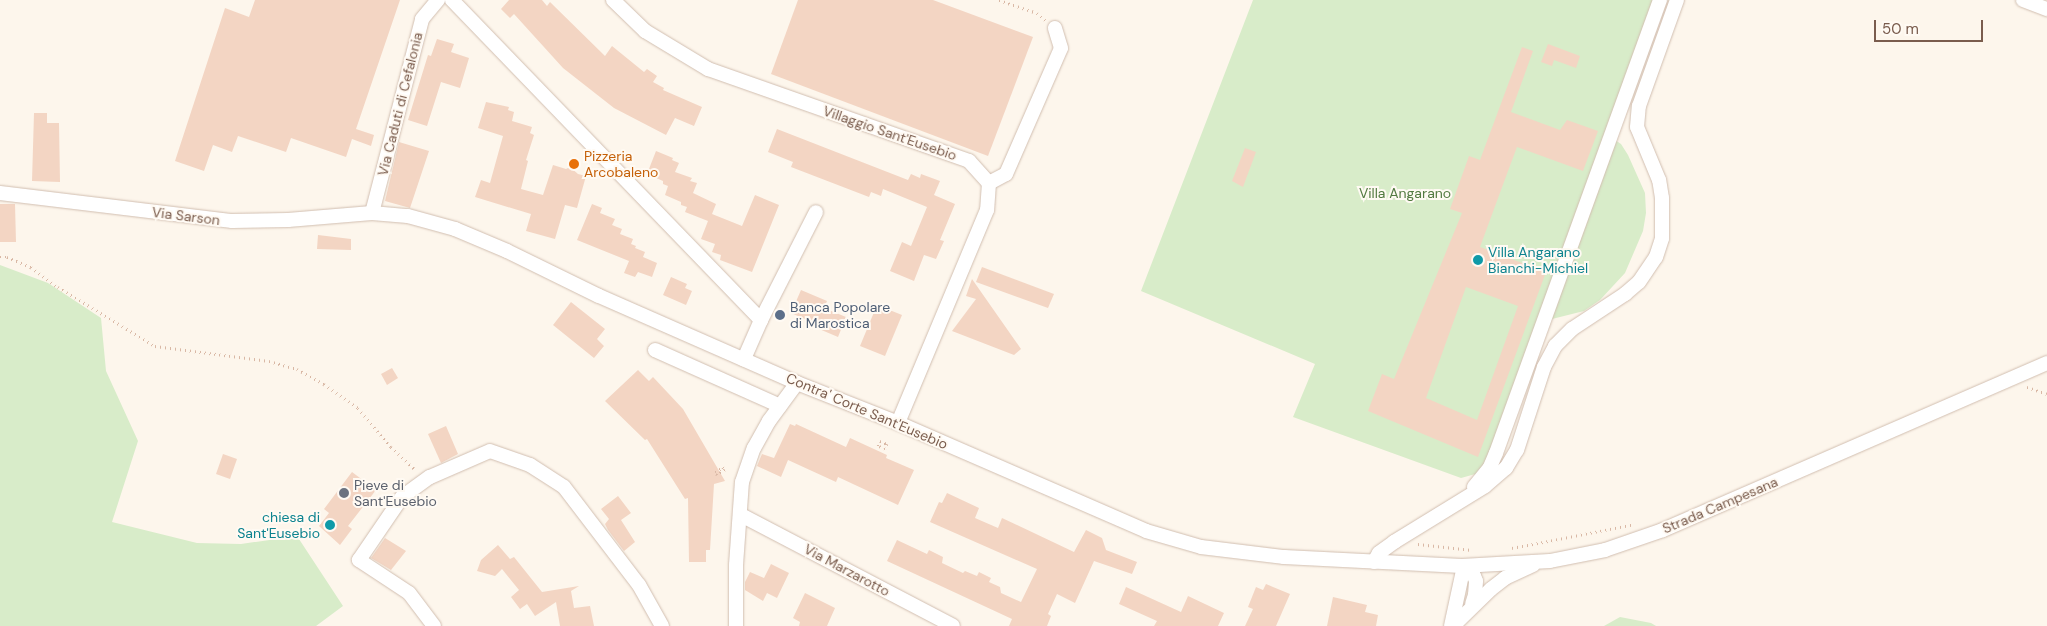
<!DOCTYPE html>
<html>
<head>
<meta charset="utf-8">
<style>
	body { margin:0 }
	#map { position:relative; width:2047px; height:626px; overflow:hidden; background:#fdf6ec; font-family:"DM Sans",sans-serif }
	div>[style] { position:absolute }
	.green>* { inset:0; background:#d8ecc9 }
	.building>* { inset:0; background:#f3d5c3 }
	.path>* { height:2.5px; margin-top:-1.25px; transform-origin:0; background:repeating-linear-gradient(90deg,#d9b8a5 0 1px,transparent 0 5px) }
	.roads { filter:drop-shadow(0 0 1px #d1beb0) drop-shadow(0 0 1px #d1beb0) }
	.minor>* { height:14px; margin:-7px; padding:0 7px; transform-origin:7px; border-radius:7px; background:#fff }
	.dots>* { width:14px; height:14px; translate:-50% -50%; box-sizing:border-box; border:2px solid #fffaf3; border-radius:50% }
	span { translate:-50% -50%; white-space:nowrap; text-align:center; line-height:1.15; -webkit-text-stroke:4px #fffaf3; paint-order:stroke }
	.street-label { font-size:14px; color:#7a5c4d }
	.food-label { font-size:14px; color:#c56008 }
	.left { translate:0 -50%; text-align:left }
	.park-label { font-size:14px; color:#537a41 }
	.culture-label { font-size:14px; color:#0d838f }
	.right { translate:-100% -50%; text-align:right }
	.service-label { font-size:14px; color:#4e5e75 }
	.worship-label { font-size:14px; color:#5b616d }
	.scale { position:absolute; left:1874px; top:20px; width:109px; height:22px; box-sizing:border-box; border:2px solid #7a5c4d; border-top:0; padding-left:6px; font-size:15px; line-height:18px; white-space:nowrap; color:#7a5c4d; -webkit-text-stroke:4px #fffaf3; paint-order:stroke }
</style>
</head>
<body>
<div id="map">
	<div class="green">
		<div style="clip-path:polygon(1253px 0,1663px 0,1612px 138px,1621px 144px,1628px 155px,1645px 193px,1646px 213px,1643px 231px,1625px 273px,1600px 300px,1584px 311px,1552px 319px,1497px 468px,1461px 478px,1293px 417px,1315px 364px,1141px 291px)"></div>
		<div style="clip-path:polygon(0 265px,48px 283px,101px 318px,106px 371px,138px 441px,112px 522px,197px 543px,241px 544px,297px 536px,343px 606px,316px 626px,0 626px)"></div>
		<div style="clip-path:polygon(1620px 617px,1651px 623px,1656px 626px,1604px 626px)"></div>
	</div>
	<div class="building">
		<div style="clip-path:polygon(255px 0,400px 0,356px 129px,374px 135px,371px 146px,352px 139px,346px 157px,291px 138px,286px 152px,238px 136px,232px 152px,213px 145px,204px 171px,175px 161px,225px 8px,249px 17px)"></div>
		<div style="clip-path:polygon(509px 0,542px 0,547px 6px,550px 2px,605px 56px,612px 46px,644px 72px,647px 69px,657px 76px,653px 82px,664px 88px,663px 90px,702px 107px,694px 126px,675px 118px,666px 135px,614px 108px,563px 68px,514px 14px,510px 18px,501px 9px)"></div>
		<div style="clip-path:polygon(798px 0,933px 0,1033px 37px,988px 156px,771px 74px)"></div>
		<div style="clip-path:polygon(437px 39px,454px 44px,451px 52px,469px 58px,460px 88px,441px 82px,427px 126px,408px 120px,428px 55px,431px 56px)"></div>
		<div style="clip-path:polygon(1548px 44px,1580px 56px,1576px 68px,1554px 60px,1552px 66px,1541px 62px)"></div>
		<div style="clip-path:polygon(evenodd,1522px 47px,1533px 51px,1511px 112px,1560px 130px,1567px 120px,1598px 131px,1583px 171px,1517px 147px,1508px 171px,1480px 247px,1546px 272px,1478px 457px,1368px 411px,1382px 374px,1394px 379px,1462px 213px,1450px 209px,1469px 156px,1480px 160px,1522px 47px,1466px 287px,1518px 306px,1477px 420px,1426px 398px,1466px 287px)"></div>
		<div style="clip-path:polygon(486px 102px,509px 107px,508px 110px,514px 112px,512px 121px,532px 127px,530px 133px,534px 135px,526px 160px,528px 161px,521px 189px,543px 195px,553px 165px,566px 169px,570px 167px,578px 174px,586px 176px,577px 208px,565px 205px,555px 239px,526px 231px,531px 214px,475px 197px,481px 180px,490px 183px,503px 136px,478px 128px)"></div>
		<div style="clip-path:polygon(34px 113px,47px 113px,47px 123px,59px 123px,60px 182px,32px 181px)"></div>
		<div style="clip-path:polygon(777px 129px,908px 180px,911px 174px,920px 178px,921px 174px,940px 181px,934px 195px,955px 204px,940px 240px,944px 241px,936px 259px,924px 255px,914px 281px,890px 271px,902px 242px,911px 246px,927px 207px,883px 189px,881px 196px,871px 192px,869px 197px,791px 167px,793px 162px,768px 152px)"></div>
		<div style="clip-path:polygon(399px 142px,429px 151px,410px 208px,385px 201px)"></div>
		<div style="clip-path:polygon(1245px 148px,1256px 152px,1243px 187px,1232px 181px)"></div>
		<div style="clip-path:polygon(656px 151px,673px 158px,672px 160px,679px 163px,675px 172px,692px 178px,690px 181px,697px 183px,693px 193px,716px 204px,712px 214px,742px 226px,755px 195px,779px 205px,752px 272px,720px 260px,721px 255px,712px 252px,715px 244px,701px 239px,708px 221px,685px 212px,687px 207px,681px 205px,681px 202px,665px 195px,668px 186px,663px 184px,663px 181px,647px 174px)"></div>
		<div style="clip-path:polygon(0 204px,15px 204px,16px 242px,0 242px)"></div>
		<div style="clip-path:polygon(592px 204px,602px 208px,600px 213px,615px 219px,612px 225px,622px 229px,620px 234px,633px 239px,631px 244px,636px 246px,635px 248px,645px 252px,643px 257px,657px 263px,652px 277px,638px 272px,635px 277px,624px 273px,629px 261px,577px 240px)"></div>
		<div style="clip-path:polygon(318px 235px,351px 239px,351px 250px,317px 249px)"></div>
		<div style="clip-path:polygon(982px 267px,1054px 294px,1048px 308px,976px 282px)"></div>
		<div style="clip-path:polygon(671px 277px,687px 284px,685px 288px,692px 291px,686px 305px,663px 295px)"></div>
		<div style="clip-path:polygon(972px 279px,1021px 349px,1014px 355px,952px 331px,976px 299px,966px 296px)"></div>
		<div style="clip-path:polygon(801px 290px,827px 301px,824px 308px,846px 317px,838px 337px,812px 326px,814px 323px,791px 313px)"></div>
		<div style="clip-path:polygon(571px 302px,605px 329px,597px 339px,604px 346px,594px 358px,553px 325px)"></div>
		<div style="clip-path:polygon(877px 305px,902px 315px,885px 356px,860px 346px)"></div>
		<div style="clip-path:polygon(392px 368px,398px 378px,387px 385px,381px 374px)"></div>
		<div style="clip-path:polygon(638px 370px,649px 381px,653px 377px,683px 409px,725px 481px,714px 484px,710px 550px,706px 550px,706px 562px,689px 562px,688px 498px,685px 499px,647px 439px,645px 440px,605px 401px)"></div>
		<div style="clip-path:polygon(790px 424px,795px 426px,796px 424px,846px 447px,850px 438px,887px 455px,886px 458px,914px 470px,898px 505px,838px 477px,836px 482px,788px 460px,781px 477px,757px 466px,762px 454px,774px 458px)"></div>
		<div style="clip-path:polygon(446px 426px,458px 454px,441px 463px,428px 434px)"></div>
		<div style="clip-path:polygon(223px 454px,237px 459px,230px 479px,216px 474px)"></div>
		<div style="clip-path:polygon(352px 472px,376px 490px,348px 526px,352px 529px,340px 545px,319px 526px,329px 513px,324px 509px)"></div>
		<div style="clip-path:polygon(947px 493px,979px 508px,975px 518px,998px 528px,1002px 518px,1074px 552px,1086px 530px,1102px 538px,1106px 550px,1137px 562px,1132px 574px,1094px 561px,1075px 603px,1057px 594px,1048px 614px,1051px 616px,1047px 626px,1009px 626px,1012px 619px,887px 561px,897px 540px,927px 554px,929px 550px,943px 557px,942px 563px,963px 573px,965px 571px,977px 576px,979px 572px,991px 578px,989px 582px,1000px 587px,1001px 593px,1021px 602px,1037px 569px,930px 522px,939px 502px,942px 503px)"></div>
		<div style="clip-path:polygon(618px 496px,631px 513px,621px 520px,635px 542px,624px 551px,608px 530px,605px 524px,609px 519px,601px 509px)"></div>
		<div style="clip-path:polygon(385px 538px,406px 551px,391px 570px,371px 558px)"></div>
		<div style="clip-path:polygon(498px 545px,510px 559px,514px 557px,542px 592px,579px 586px,571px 591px,574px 608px,590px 606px,594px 626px,560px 626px,556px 602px,535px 616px,527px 604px,520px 609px,511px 597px,519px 590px,502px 569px,495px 576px,477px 571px,481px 560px)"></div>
		<div style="clip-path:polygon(771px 564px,789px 573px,777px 598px,767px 593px,763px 601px,745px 590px,745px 582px,750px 572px,764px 578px)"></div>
		<div style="clip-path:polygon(1266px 584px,1290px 594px,1276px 626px,1245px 626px,1253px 609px,1248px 607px,1256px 587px,1263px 590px)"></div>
		<div style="clip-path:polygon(1126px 587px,1181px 612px,1188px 596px,1224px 613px,1218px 626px,1154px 626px,1157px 621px,1119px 604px)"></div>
		<div style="clip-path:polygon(805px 593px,835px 608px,827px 626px,799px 626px,800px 622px,793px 618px)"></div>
		<div style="clip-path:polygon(1333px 597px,1367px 605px,1365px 612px,1378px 615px,1376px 626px,1327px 626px)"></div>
	</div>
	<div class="path">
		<div style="left:999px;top:0;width:40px;rotate:18.9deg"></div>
		<div style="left:1037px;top:13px;width:11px;rotate:41deg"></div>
		<div style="left:0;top:257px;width:7px"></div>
		<div style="left:7px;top:257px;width:26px;rotate:23deg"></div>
		<div style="left:31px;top:267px;width:34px;rotate:37deg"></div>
		<div style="left:58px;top:287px;width:114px;rotate:31.3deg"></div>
		<div style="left:155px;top:346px;width:115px;rotate:7.5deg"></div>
		<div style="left:269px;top:361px;width:29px;rotate:16deg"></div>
		<div style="left:297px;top:369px;width:31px;rotate:29deg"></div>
		<div style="left:324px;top:384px;width:42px;rotate:35.2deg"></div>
		<div style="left:358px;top:408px;width:51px;rotate:49.8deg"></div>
		<div style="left:391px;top:447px;width:34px;rotate:43deg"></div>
		<div style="left:2027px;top:387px;width:21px;rotate:19deg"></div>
		<div style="left:880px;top:441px;width:8px;rotate:23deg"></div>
		<div style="left:887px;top:444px;width:5px;rotate:112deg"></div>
		<div style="left:885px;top:449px;width:8px;rotate:-157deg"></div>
		<div style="left:878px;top:446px;width:5px;rotate:-68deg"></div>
		<div style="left:723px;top:467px;width:4px;rotate:56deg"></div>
		<div style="left:725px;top:470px;width:9px;rotate:148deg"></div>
		<div style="left:717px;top:475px;width:4px;rotate:-124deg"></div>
		<div style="left:715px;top:472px;width:9px;rotate:-32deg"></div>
		<div style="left:1418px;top:544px;width:54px;rotate:6.3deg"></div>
		<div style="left:1512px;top:548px;width:125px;rotate:-11deg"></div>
	</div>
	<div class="roads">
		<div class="minor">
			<div style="left:452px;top:0;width:445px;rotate:46deg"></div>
			<div style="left:761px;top:320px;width:43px;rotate:113.6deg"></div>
			<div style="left:613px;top:0;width:45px;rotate:44.1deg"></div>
			<div style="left:645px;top:31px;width:74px;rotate:31.1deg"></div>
			<div style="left:708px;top:69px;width:277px;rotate:19.4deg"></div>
			<div style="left:969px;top:161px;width:30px;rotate:48deg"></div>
			<div style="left:989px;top:183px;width:27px;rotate:94deg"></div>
			<div style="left:987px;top:210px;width:231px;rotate:112.7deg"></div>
			<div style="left:2023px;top:0;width:26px;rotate:21deg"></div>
			<div style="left:989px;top:183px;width:19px;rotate:-28deg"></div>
			<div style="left:1006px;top:174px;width:137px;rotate:-66.4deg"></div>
			<div style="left:1061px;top:48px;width:21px;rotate:-107deg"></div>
			<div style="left:0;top:193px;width:234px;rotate:6.9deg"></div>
			<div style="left:232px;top:221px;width:56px;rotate:-1deg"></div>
			<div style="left:288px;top:220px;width:84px;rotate:-4.8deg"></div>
			<div style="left:372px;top:213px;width:36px;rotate:5deg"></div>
			<div style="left:408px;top:216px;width:49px;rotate:15.5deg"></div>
			<div style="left:455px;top:229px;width:56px;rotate:22.9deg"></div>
			<div style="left:507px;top:251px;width:102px;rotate:26.1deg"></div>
			<div style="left:599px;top:296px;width:216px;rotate:23.7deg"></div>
			<div style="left:797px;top:383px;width:109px;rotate:21.6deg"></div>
			<div style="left:898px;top:423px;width:270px;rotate:23.5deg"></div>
			<div style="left:1146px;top:531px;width:57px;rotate:16.2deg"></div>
			<div style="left:1201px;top:547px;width:84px;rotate:6.9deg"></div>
			<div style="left:1284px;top:557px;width:178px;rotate:2.9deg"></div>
			<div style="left:1462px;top:566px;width:88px;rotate:-3.3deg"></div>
			<div style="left:1550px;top:561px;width:56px;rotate:-11.3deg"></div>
			<div style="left:1605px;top:550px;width:61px;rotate:-19deg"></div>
			<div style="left:1663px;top:530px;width:419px;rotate:-23.5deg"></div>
			<div style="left:372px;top:213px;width:200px;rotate:-75.5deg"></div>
			<div style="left:422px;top:19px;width:25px;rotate:-50deg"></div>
			<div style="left:761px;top:320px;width:121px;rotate:-63deg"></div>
			<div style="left:655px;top:350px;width:137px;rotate:24.1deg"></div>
			<div style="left:1474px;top:487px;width:26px;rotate:-51deg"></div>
			<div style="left:1490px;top:467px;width:15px;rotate:-67deg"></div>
			<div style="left:1496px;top:453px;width:482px;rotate:-70.1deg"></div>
			<div style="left:741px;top:515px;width:239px;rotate:27.6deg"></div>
			<div style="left:1374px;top:562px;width:10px;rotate:-61deg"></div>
			<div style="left:1379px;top:553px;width:19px;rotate:-36deg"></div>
			<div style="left:1394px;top:542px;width:107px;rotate:-31.6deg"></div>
			<div style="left:1485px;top:486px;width:28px;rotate:-41deg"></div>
			<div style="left:1506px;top:468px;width:21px;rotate:-59deg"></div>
			<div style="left:1517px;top:450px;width:87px;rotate:-72deg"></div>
			<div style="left:1544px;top:367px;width:24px;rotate:-62deg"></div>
			<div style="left:1555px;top:346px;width:24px;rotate:-45deg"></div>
			<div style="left:1572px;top:329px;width:64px;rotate:-33.4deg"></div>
			<div style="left:1625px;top:294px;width:18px;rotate:-41deg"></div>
			<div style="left:1639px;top:282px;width:30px;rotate:-56deg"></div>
			<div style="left:1656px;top:257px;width:20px;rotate:-72deg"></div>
			<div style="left:1662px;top:238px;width:40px;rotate:-90deg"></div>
			<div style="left:1662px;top:198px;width:18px;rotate:-99deg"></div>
			<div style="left:1659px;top:180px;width:57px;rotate:-112.5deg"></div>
			<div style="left:1637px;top:127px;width:21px;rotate:-85deg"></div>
			<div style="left:1639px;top:106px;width:113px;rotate:-70.3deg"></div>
			<div style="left:434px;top:626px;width:41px;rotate:-127.1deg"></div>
			<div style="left:409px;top:593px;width:60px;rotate:-146.6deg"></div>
			<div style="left:359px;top:560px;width:76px;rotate:-55.7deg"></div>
			<div style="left:402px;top:497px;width:34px;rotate:-36deg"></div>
			<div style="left:430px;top:477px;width:65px;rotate:-23.4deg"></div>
			<div style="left:490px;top:451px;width:42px;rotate:19.3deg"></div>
			<div style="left:530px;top:465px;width:40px;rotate:32.9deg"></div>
			<div style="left:564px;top:487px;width:123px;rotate:52.6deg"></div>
			<div style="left:639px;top:585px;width:47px;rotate:60.7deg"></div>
			<div style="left:736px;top:626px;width:61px;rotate:-90deg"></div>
			<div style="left:736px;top:565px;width:83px;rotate:-85.9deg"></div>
			<div style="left:742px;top:482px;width:36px;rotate:-71deg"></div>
			<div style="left:754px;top:448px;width:31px;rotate:-61deg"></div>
			<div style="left:769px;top:421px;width:47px;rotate:-53.6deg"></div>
			<div style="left:1451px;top:626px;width:61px;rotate:-77.8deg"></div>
			<div style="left:1464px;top:566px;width:14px;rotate:45deg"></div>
			<div style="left:1474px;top:576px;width:5px;rotate:68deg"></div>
			<div style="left:1476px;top:581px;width:14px;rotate:94deg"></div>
			<div style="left:1475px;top:595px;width:9px;rotate:108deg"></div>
			<div style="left:1453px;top:626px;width:53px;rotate:-44.2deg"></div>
			<div style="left:1491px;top:589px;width:18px;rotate:-38deg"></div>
			<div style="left:1505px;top:578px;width:31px;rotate:-25deg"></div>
		</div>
	</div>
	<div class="dots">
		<div style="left:574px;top:164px;background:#e8710a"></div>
		<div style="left:1478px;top:260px;background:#0f9aa8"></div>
		<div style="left:780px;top:315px;background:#5c6f8a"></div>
		<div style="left:344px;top:493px;background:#6b7280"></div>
		<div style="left:330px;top:525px;background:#0f9aa8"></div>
	</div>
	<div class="street-label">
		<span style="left:400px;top:104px;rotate:-76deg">Via Caduti di Cefalonia</span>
		<span style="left:890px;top:133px;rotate:19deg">Villaggio Sant'Eusebio</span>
		<span style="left:186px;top:216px;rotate:7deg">Via Sarson</span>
		<span style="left:867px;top:411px;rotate:23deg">Contra' Corte Sant'Eusebio</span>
		<span style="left:1720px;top:505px;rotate:-23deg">Strada Campesana</span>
		<span style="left:847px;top:570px;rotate:28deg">Via Marzarotto</span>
	</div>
	<div class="food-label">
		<span class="left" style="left:584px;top:164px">Pizzeria<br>Arcobaleno</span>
	</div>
	<div class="park-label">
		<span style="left:1405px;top:193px">Villa Angarano</span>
	</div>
	<div class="culture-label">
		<span class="left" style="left:1488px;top:260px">Villa Angarano<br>Bianchi-Michiel</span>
		<span class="right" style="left:320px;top:525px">chiesa di<br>Sant'Eusebio</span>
	</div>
	<div class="service-label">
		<span class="left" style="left:790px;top:315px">Banca Popolare<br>di Marostica</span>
	</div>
	<div class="worship-label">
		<span class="left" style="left:354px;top:493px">Pieve di<br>Sant'Eusebio</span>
	</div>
	<div class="scale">50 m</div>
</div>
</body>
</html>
